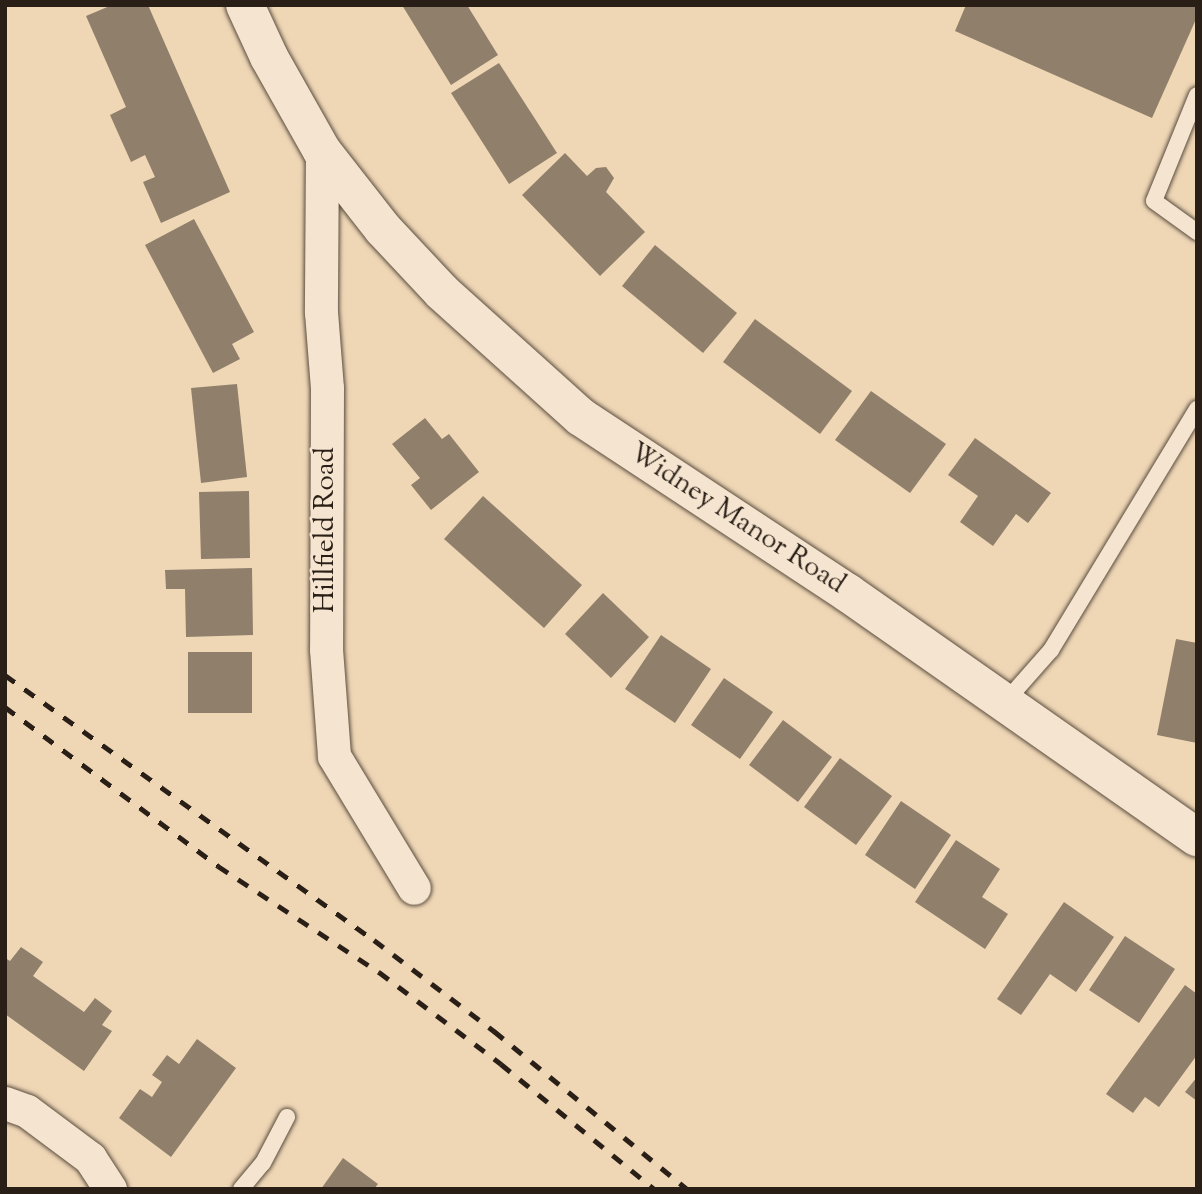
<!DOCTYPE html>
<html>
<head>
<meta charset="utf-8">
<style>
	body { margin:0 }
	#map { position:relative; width:1202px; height:1194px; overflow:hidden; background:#efd7b6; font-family:"Sorts Mill Goudy",serif }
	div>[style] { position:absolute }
	.building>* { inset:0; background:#907f6a }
	.roads { filter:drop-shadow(0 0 2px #5b4d3f) drop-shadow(0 0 2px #5b4d3f) }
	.service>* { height:16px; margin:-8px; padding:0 8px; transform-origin:8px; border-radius:8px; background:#f5e5d0 }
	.minor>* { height:33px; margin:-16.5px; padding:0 16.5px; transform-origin:16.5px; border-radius:16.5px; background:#f5e5d0 }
	.tertiary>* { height:38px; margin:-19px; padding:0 19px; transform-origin:19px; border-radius:19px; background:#f5e5d0 }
	.rail>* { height:5px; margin-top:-2.5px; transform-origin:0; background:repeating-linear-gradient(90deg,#2a1f17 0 12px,transparent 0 24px) }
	span { translate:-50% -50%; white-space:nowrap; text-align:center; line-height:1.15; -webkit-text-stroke:5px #f5e5d0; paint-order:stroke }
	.street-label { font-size:28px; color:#2a1f17 }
	.frame { position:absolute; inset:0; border:7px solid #2a1f17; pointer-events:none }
</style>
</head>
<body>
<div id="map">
	<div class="building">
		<div style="clip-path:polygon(112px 5px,148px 5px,230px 192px,161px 223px,143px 182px,155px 177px,145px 155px,131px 162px,110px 115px,126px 107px,86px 16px)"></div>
		<div style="clip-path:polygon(402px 5px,467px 5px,498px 55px,451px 85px)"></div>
		<div style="clip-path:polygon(966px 5px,1197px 5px,1197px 17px,1152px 118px,955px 31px)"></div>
		<div style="clip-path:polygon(499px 63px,557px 153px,509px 184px,451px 93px)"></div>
		<div style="clip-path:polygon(565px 153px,587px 176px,596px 168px,606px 167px,614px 178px,606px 192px,645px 232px,600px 276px,522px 195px)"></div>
		<div style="clip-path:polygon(194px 219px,254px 332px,232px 344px,240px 359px,213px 373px,145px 245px)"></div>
		<div style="clip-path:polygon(655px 245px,737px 313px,703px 353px,622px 286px)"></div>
		<div style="clip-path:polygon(755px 319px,852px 391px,820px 434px,723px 362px)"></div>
		<div style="clip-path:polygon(237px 384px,247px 477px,201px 483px,191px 388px)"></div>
		<div style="clip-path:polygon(871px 391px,946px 444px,910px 493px,835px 440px)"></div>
		<div style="clip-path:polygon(425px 418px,442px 439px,449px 434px,479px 472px,431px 510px,411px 485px,420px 478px,392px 444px)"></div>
		<div style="clip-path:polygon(975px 438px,1051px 493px,1028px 523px,1016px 514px,993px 546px,960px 522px,978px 496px,948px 475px)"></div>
		<div style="clip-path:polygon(249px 491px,250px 558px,201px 559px,199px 492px)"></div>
		<div style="clip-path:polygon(483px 496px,582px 585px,544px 628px,444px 539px)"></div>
		<div style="clip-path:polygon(252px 568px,253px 635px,186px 637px,185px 589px,166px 589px,165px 570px)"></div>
		<div style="clip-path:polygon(603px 593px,649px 637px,611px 678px,565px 634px)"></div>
		<div style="clip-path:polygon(661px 635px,711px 669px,675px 723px,625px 689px)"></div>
		<div style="clip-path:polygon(1176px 639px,1197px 643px,1197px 743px,1157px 735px)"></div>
		<div style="clip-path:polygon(188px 652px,252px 652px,252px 713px,188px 713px)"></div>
		<div style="clip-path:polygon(724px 678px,773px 712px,740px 759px,691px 725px)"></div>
		<div style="clip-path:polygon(783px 720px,832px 757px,798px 802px,749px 765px)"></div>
		<div style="clip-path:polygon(840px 758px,892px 796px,856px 845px,804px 807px)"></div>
		<div style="clip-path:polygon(901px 801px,951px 835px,915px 889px,865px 855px)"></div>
		<div style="clip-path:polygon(956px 840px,1000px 869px,982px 897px,1008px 914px,985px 949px,915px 902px)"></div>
		<div style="clip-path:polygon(1064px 902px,1114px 937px,1076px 992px,1050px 974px,1021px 1015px,997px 999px)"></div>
		<div style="clip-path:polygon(1125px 936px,1175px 969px,1139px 1023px,1089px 990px)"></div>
		<div style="clip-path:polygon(21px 947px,43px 962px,33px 976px,84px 1012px,95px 998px,112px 1011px,102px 1025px,112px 1031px,84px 1071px,5px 1014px,5px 958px,10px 961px)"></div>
		<div style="clip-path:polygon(1185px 985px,1197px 994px,1197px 1055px,1159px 1107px,1145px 1097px,1133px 1113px,1106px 1094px)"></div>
		<div style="clip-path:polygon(197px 1039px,236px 1068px,171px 1157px,119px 1118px,140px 1089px,152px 1097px,162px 1082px,152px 1075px,167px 1055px,179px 1064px)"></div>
		<div style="clip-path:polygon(1197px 1077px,1197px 1101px,1185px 1092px)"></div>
		<div style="clip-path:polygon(343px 1158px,378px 1184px,374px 1189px,321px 1189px)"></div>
	</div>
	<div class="roads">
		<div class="service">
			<div style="left:1197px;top:95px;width:114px;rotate:112.1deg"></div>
			<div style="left:1154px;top:201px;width:53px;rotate:35.8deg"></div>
			<div style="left:1006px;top:701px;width:68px;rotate:-48.6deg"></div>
			<div style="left:1051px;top:650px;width:282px;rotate:-58.8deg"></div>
			<div style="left:241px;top:1189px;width:34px;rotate:-50deg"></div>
			<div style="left:263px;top:1163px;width:52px;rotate:-62.4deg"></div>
		</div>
		<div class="minor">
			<div style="left:322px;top:151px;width:161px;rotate:90.4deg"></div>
			<div style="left:321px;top:312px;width:76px;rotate:85.5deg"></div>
			<div style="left:327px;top:388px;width:261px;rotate:90.2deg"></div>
			<div style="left:326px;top:649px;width:107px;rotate:85.7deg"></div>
			<div style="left:334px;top:756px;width:154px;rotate:58.8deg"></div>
			<div style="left:5px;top:1103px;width:23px;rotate:20deg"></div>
			<div style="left:27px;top:1111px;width:79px;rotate:36.7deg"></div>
			<div style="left:90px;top:1158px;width:37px;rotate:57deg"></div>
		</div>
		<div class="tertiary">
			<div style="left:245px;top:5px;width:57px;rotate:65.2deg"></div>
			<div style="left:269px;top:57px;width:108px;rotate:60.6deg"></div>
			<div style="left:322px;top:151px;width:99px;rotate:52deg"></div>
			<div style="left:383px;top:229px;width:86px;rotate:46.9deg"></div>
			<div style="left:442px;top:292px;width:187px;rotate:42deg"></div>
			<div style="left:581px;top:417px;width:320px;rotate:33.4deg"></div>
			<div style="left:848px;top:593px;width:426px;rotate:35deg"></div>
		</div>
	</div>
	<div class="rail">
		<div style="left:5px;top:675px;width:454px;rotate:35.7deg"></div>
		<div style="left:374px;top:940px;width:151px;rotate:37.2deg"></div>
		<div style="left:494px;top:1031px;width:249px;rotate:39.3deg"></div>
		<div style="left:5px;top:707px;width:266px;rotate:36.7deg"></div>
		<div style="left:218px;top:866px;width:193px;rotate:33.4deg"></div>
		<div style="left:379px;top:972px;width:153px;rotate:37deg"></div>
		<div style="left:501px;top:1064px;width:198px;rotate:39.2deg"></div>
	</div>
	<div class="street-label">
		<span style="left:737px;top:519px;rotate:33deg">Widney Manor Road</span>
		<span style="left:326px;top:530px;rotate:-90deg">Hillfield Road</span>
	</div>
	<div class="frame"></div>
</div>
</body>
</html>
